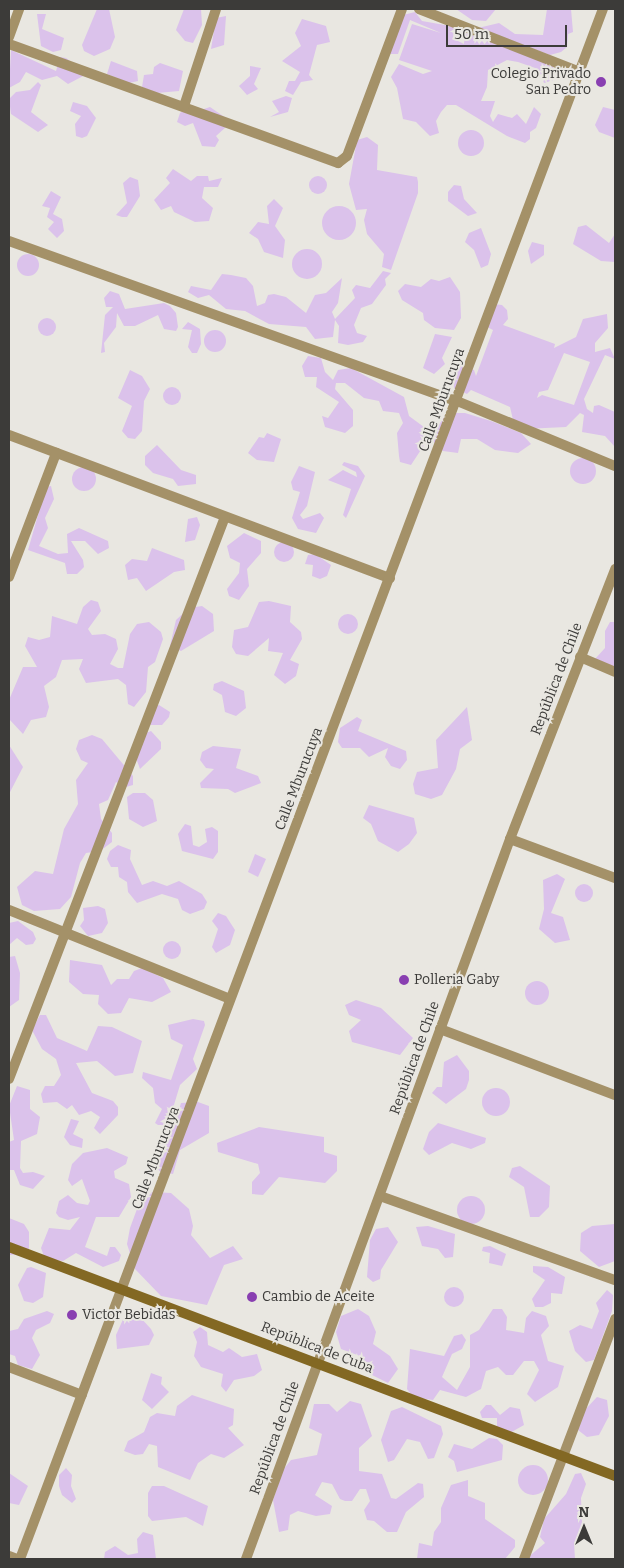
<!DOCTYPE html>
<html>
<head>
<meta charset="utf-8">
<style>
	body { margin:0 }
	#map { position:relative; width:624px; height:1568px; overflow:hidden; background:#e9e7e1; font-family:Bitter,serif }
	div>[style] { position:absolute }
	.green>* { inset:0; background:#dbc2eb }
	.round { border-radius:50% }
	.street>* { height:10px; margin:-5px; padding:0 5px; transform-origin:5px; border-radius:5px; background:#a49168 }
	.secondary>* { height:10px; margin:-5px; padding:0 5px; transform-origin:5px; border-radius:5px; background:#836823 }
	.dots>* { width:14px; height:14px; translate:-50% -50%; box-sizing:border-box; border:2px solid #e9e7e1; border-radius:50% }
	span { translate:-50% -50%; white-space:nowrap; text-align:center; line-height:1.15; -webkit-text-stroke:4px #e9e7e1; paint-order:stroke }
	.poi-label { font-size:14px; color:#3c3b39 }
	.right { translate:-100% -50%; text-align:right }
	.left { translate:0 -50%; text-align:left }
	.street-label { font-size:14px; color:#3c3b39 }
	.frame { position:absolute; inset:0; border:10px solid #3c3b39; pointer-events:none }
	.north { position:absolute; left:559px; top:1503px; width:50px; height:50px; -webkit-text-stroke:4px #e9e7e1; paint-order:stroke; rotate:0deg; font-size:14px; font-weight:700; line-height:20px; text-align:center; color:#3c3b39 }
	.north::after { content:''; display:block; margin:auto; width:18px; height:22px; background:#3c3b39; clip-path:polygon(50% 0,100% 100%,50% 72%,0 100%) }
	.scale { position:absolute; left:446px; top:25px; width:121px; height:22px; box-sizing:border-box; border:2px solid #3c3b39; border-top:0; padding-left:6px; font-size:15px; line-height:18px; white-space:nowrap; color:#3c3b39; -webkit-text-stroke:4px #e9e7e1; paint-order:stroke }
</style>
</head>
<body>
<div id="map">
	<div class="green">
		<div style="clip-path:polygon(97px 9px,109px 9px,115px 37px,110px 49px,94px 56px,84px 51px,82px 45px)"></div>
		<div style="clip-path:polygon(184px 9px,201px 9px,202px 25px,193px 43px,185px 41px,176px 30px)"></div>
		<div style="clip-path:polygon(456px 9px,496px 9px,486px 21px,472px 20px)"></div>
		<div style="clip-path:polygon(547px 9px,571px 9px,573px 32px,568px 34px,567px 47px,561px 52px,550px 55px,478px 28px,499px 23px,515px 34px,543px 35px)"></div>
		<div style="clip-path:polygon(415px 12px,422px 21px,456px 27px,456px 40px,464px 44px,465px 33px,479px 36px,553px 66px,554px 80px,544px 83px,538px 69px,518px 62px,507px 60px,488px 70px,487px 87px,481px 101px,495px 101px,490px 116px,493px 122px,498px 114px,512px 118px,517px 114px,526px 124px,534px 107px,541px 114px,536px 128px,530px 132px,530px 139px,525px 143px,507px 136px,456px 105px,447px 105px,441px 112px,436px 121px,439px 133px,430px 136px,416px 122px,403px 119px,397px 88px,391px 77px,399px 64px,423px 74px,432px 71px,399px 60px,412px 24px,441px 33px,410px 20px,398px 54px,390px 54px,403px 15px)"></div>
		<div style="clip-path:polygon(37px 14px,46px 14px,42px 29px,64px 38px,61px 50px,53px 52px,41px 46px)"></div>
		<div style="clip-path:polygon(226px 16px,224px 45px,211px 49px,216px 18px)"></div>
		<div style="clip-path:polygon(302px 19px,326px 26px,330px 42px,317px 45px,309px 75px,313px 80px,301px 82px,293px 95px,285px 91px,289px 81px,295px 81px,300px 72px,282px 61px,301px 46px,295px 33px)"></div>
		<div style="clip-path:polygon(11px 50px,56px 71px,60px 57px,66px 58px,87px 74px,68px 84px,57px 76px,42px 80px,26px 72px,20px 82px,9px 88px)"></div>
		<div style="clip-path:polygon(111px 61px,137px 71px,138px 81px,129px 83px,107px 74px)"></div>
		<div style="clip-path:polygon(160px 63px,183px 71px,179px 91px,157px 93px,142px 87px,144px 75px,153px 74px,154px 67px)"></div>
		<div style="clip-path:polygon(250px 66px,261px 68px,254px 84px,258px 89px,247px 95px,239px 86px,250px 76px)"></div>
		<div style="clip-path:polygon(38px 82px,41px 85px,31px 112px,48px 125px,38px 132px,11px 114px,9px 99px,16px 92px,30px 90px)"></div>
		<div style="clip-path:polygon(286px 96px,292px 98px,288px 112px,270px 117px,279px 112px,272px 101px)"></div>
		<div style="clip-path:polygon(73px 102px,87px 106px,96px 118px,87px 136px,82px 138px,76px 136px,75px 124px,81px 116px,70px 111px)"></div>
		<div style="clip-path:polygon(192px 105px,201px 110px,210px 107px,226px 118px,226px 127px,216px 136px,219px 140px,215px 147px,202px 146px,193px 123px,185px 126px,177px 122px,180px 113px)"></div>
		<div style="clip-path:polygon(603px 107px,615px 110px,615px 138px,599px 132px,595px 125px)"></div>
		<div class="round" style="left:458px;top:130px;width:26px;height:26px"></div>
		<div style="clip-path:polygon(367px 137px,378px 145px,377px 170px,417px 177px,418px 182px,418px 193px,391px 270px,382px 267px,384px 254px,367px 234px,364px 220px,367px 209px,356px 210px,349px 184px,357px 140px)"></div>
		<div style="clip-path:polygon(173px 169px,191px 181px,197px 176px,208px 176px,209px 181px,222px 178px,218px 187px,204px 187px,202px 198px,213px 208px,209px 221px,195px 222px,174px 212px,171px 206px,161px 210px,154px 200px,170px 183px,166px 178px)"></div>
		<div class="round" style="left:309px;top:176px;width:18px;height:18px"></div>
		<div style="clip-path:polygon(130px 177px,138px 180px,140px 196px,127px 217px,122px 217px,116px 215px,127px 203px,123px 183px)"></div>
		<div style="clip-path:polygon(454px 185px,461px 186px,464px 199px,477px 213px,468px 216px,448px 201px,448px 192px)"></div>
		<div style="clip-path:polygon(51px 191px,61px 197px,53px 214px,62px 219px,64px 231px,57px 238px,48px 229px,54px 222px,47px 217px,50px 208px,42px 206px)"></div>
		<div style="clip-path:polygon(274px 199px,283px 208px,275px 226px,285px 240px,283px 258px,264px 252px,258px 239px,249px 233px,258px 222px,269px 224px,267px 206px)"></div>
		<div class="round" style="left:322px;top:206px;width:34px;height:34px"></div>
		<div style="clip-path:polygon(586px 225px,609px 243px,615px 234px,615px 262px,601px 261px,573px 244px,578px 227px)"></div>
		<div style="clip-path:polygon(481px 228px,491px 254px,488px 265px,481px 268px,474px 250px,465px 242px,469px 233px)"></div>
		<div style="clip-path:polygon(532px 242px,544px 245px,544px 255px,531px 264px,528px 251px)"></div>
		<div class="round" style="left:292px;top:249px;width:30px;height:30px"></div>
		<div class="round" style="left:17px;top:254px;width:22px;height:22px"></div>
		<div style="clip-path:polygon(383px 271px,391px 273px,385px 279px,386px 285px,372px 304px,361px 308px,354px 325px,357px 333px,367px 336px,363px 342px,348px 345px,338px 343px,339px 326px,335px 320px,333px 337px,315px 339px,306px 327px,269px 324px,245px 311px,226px 309px,209px 295px,198px 298px,188px 292px,191px 286px,211px 290px,222px 274px,231px 275px,246px 278px,253px 286px,257px 306px,265px 303px,268px 295px,274px 294px,286px 297px,306px 313px,315px 295px,326px 293px,342px 278px,338px 303px,332px 312px,335px 319px,355px 298px,352px 290px,356px 285px,370px 288px)"></div>
		<div style="clip-path:polygon(450px 277px,460px 292px,461px 318px,454px 330px,435px 328px,424px 320px,423px 313px,402px 300px,398px 291px,405px 284px,421px 287px,431px 279px,439px 281px)"></div>
		<div style="clip-path:polygon(110px 291px,119px 294px,125px 309px,164px 303px,170px 306px,176px 313px,178px 327px,176px 331px,164px 329px,158px 315px,135px 326px,124px 326px,117px 313px,116px 327px,104px 343px,105px 352px,101px 353px,105px 315px,113px 307px,106px 307px,104px 298px)"></div>
		<div style="clip-path:polygon(evenodd,493px 304px,502px 305px,507px 310px,508px 319px,503px 325px,555px 344px,554px 348px,576px 337px,583px 319px,607px 314px,608px 328px,595px 343px,595px 352px,610px 348px,615px 359px,605px 355px,584px 399px,587px 409px,593px 413px,594px 406px,599px 405px,615px 412px,615px 447px,605px 436px,582px 432px,584px 415px,580px 413px,566px 427px,524px 429px,514px 424px,510px 407px,471px 390px,467px 394px,454px 388px,452px 370px,457px 364px,474px 370px,476px 376px,493px 330px,487px 327px,493px 304px,564px 353px,590px 362px,574px 405px,542px 395px,537px 398px,539px 392px,548px 390px,564px 353px)"></div>
		<div class="round" style="left:38px;top:318px;width:18px;height:18px"></div>
		<div style="clip-path:polygon(188px 322px,200px 329px,201px 344px,197px 353px,192px 353px,188px 347px,192px 330px,182px 329px)"></div>
		<div class="round" style="left:204px;top:330px;width:22px;height:22px"></div>
		<div style="clip-path:polygon(435px 334px,452px 337px,442px 358px,445px 364px,434px 374px,423px 368px)"></div>
		<div style="clip-path:polygon(308px 356px,321px 358px,325px 372px,333px 380px,338px 370px,351px 368px,404px 397px,409px 416px,428px 430px,428px 439px,411px 465px,400px 462px,399px 456px,397px 433px,403px 423px,399px 413px,383px 411px,379px 401px,364px 398px,345px 383px,336px 383px,335px 389px,353px 410px,353px 426px,345px 433px,325px 427px,322px 416px,328px 418px,339px 402px,316px 387px,317px 377px,305px 377px,302px 366px)"></div>
		<div style="clip-path:polygon(130px 370px,142px 376px,150px 389px,144px 401px,142px 431px,135px 439px,128px 438px,122px 431px,132px 406px,118px 398px)"></div>
		<div class="round" style="left:163px;top:387px;width:18px;height:18px"></div>
		<div style="clip-path:polygon(447px 413px,465px 413px,491px 421px,521px 433px,531px 444px,518px 453px,495px 450px,477px 439px,461px 439px,458px 453px,443px 451px,435px 445px,432px 435px)"></div>
		<div style="clip-path:polygon(267px 433px,281px 439px,274px 462px,257px 460px,248px 453px,259px 437px,264px 438px)"></div>
		<div style="clip-path:polygon(157px 445px,181px 470px,196px 475px,196px 484px,178px 486px,173px 479px,153px 473px,145px 465px,145px 456px)"></div>
		<div class="round" style="left:570px;top:458px;width:26px;height:26px"></div>
		<div style="clip-path:polygon(344px 462px,358px 466px,365px 476px,346px 518px,343px 515px,351px 489px,328px 480px,343px 470px,357px 477px,356px 472px,342px 465px)"></div>
		<div style="clip-path:polygon(299px 466px,315px 472px,307px 506px,300px 515px,303px 519px,320px 513px,324px 518px,316px 533px,298px 529px,292px 518px,300px 492px,293px 490px,291px 482px)"></div>
		<div class="round" style="left:72px;top:467px;width:24px;height:24px"></div>
		<div style="clip-path:polygon(51px 486px,54px 499px,45px 518px,48px 528px,39px 546px,58px 554px,68px 553px,67px 534px,79px 528px,108px 541px,109px 548px,98px 554px,85px 541px,71px 541px,83px 560px,84px 567px,77px 574px,67px 574px,65px 563px,28px 550px,46px 487px)"></div>
		<div style="clip-path:polygon(197px 517px,200px 525px,195px 540px,185px 542px,188px 519px)"></div>
		<div style="clip-path:polygon(244px 533px,261px 541px,261px 553px,247px 569px,249px 586px,239px 600px,229px 596px,227px 589px,239px 573px,240px 563px,230px 558px,227px 546px)"></div>
		<div class="round" style="left:274px;top:542px;width:20px;height:20px"></div>
		<div style="clip-path:polygon(152px 548px,184px 560px,185px 570px,174px 572px,146px 591px,137px 578px,128px 580px,125px 565px,132px 559px,147px 561px)"></div>
		<div style="clip-path:polygon(315px 554px,331px 565px,327px 576px,320px 579px,312px 576px,313px 565px,305px 564px,308px 555px)"></div>
		<div style="clip-path:polygon(91px 600px,98px 602px,101px 611px,88px 629px,92px 635px,105px 634px,116px 639px,118px 649px,110px 664px,118px 668px,123px 668px,130px 634px,137px 624px,149px 622px,161px 632px,163px 639px,155px 662px,148px 667px,146px 692px,134px 707px,128px 704px,126px 685px,118px 679px,86px 683px,79px 669px,83px 659px,62px 660px,56px 677px,44px 686px,49px 707px,46px 717px,31px 720px,23px 734px,9px 719px,9px 700px,23px 667px,37px 667px,25px 646px,28px 637px,39px 640px,50px 637px,52px 616px,77px 624px,83px 607px)"></div>
		<div style="clip-path:polygon(269px 601px,291px 606px,290px 622px,301px 632px,302px 639px,290px 660px,299px 664px,296px 676px,285px 684px,274px 675px,283px 653px,268px 651px,269px 638px,248px 656px,236px 654px,232px 647px,234px 630px,248px 627px,259px 602px)"></div>
		<div style="clip-path:polygon(202px 606px,213px 614px,214px 631px,181px 651px,170px 646px,176px 620px,189px 608px)"></div>
		<div class="round" style="left:338px;top:614px;width:20px;height:20px"></div>
		<div style="clip-path:polygon(610px 622px,615px 622px,615px 675px,595px 659px,605px 648px,605px 631px)"></div>
		<div style="clip-path:polygon(222px 681px,244px 691px,246px 708px,236px 716px,225px 712px,222px 695px,213px 690px,214px 684px)"></div>
		<div style="clip-path:polygon(159px 705px,170px 712px,169px 717px,162px 725px,148px 725px,153px 707px)"></div>
		<div style="clip-path:polygon(467px 707px,472px 740px,460px 749px,456px 769px,442px 795px,431px 799px,415px 794px,413px 784px,417px 772px,438px 768px,436px 740px)"></div>
		<div style="clip-path:polygon(357px 717px,362px 720px,358px 731px,406px 751px,407px 760px,400px 769px,391px 766px,385px 757px,388px 748px,369px 757px,360px 748px,342px 748px,338px 742px,340px 728px)"></div>
		<div style="clip-path:polygon(151px 731px,161px 742px,161px 749px,140px 769px,136px 758px,146px 733px)"></div>
		<div style="clip-path:polygon(92px 735px,102px 739px,133px 776px,133px 785px,126px 787px,116px 782px,108px 800px,99px 804px,101px 819px,112px 833px,112px 842px,100px 851px,86px 853px,80px 863px,71px 897px,60px 909px,34px 911px,22px 905px,17px 887px,35px 871px,53px 874px,64px 829px,78px 804px,76px 780px,88px 763px,81px 760px,76px 749px,79px 740px)"></div>
		<div style="clip-path:polygon(9px 745px,23px 767px,9px 794px)"></div>
		<div style="clip-path:polygon(213px 746px,241px 749px,236px 768px,258px 776px,261px 783px,235px 793px,228px 789px,201px 788px,200px 783px,214px 769px,206px 768px,200px 760px,202px 752px)"></div>
		<div style="clip-path:polygon(133px 793px,145px 793px,153px 800px,157px 821px,143px 827px,129px 819px,127px 797px)"></div>
		<div style="clip-path:polygon(369px 805px,414px 818px,417px 833px,409px 844px,398px 852px,378px 841px,371px 824px,363px 818px)"></div>
		<div style="clip-path:polygon(185px 824px,191px 826px,193px 845px,199px 847px,207px 842px,205px 829px,212px 827px,218px 831px,218px 852px,213px 859px,182px 851px,178px 834px)"></div>
		<div style="clip-path:polygon(118px 845px,131px 850px,130px 859px,142px 885px,153px 881px,167px 886px,179px 881px,202px 894px,207px 902px,204px 909px,190px 914px,182px 910px,178px 899px,162px 894px,137px 903px,128px 892px,127px 882px,119px 877px,118px 867px,111px 867px,107px 859px,110px 851px)"></div>
		<div style="clip-path:polygon(255px 854px,266px 859px,258px 877px,248px 872px)"></div>
		<div style="clip-path:polygon(557px 874px,565px 879px,551px 913px,563px 917px,570px 940px,555px 943px,539px 929px,544px 909px,543px 880px)"></div>
		<div class="round" style="left:575px;top:884px;width:18px;height:18px"></div>
		<div style="clip-path:polygon(98px 906px,105px 909px,108px 923px,102px 933px,88px 936px,80px 926px,84px 920px,83px 908px)"></div>
		<div style="clip-path:polygon(218px 913px,226px 916px,235px 930px,230px 945px,216px 953px,212px 947px,218px 929px,212px 921px)"></div>
		<div style="clip-path:polygon(18px 921px,33px 932px,36px 939px,33px 944px,26px 945px,17px 938px,9px 945px,9px 923px)"></div>
		<div class="round" style="left:163px;top:941px;width:18px;height:18px"></div>
		<div style="clip-path:polygon(15px 956px,20px 973px,19px 1000px,9px 1007px,9px 957px)"></div>
		<div style="clip-path:polygon(70px 960px,102px 965px,111px 985px,117px 979px,129px 979px,134px 971px,142px 968px,163px 978px,171px 992px,152px 1002px,129px 998px,121px 1013px,108px 1014px,98px 1004px,99px 995px,83px 994px,69px 982px)"></div>
		<div class="round" style="left:525px;top:981px;width:24px;height:24px"></div>
		<div style="clip-path:polygon(356px 1000px,381px 1008px,413px 1038px,400px 1055px,352px 1042px,349px 1031px,361px 1020px,349px 1015px,345px 1005px)"></div>
		<div style="clip-path:polygon(40px 1015px,46px 1015px,57px 1038px,87px 1051px,98px 1026px,112px 1027px,142px 1041px,133px 1073px,115px 1076px,97px 1061px,76px 1063px,92px 1093px,113px 1101px,118px 1107px,118px 1115px,100px 1134px,94px 1128px,100px 1117px,91px 1111px,79px 1115px,72px 1105px,67px 1109px,57px 1102px,43px 1103px,41px 1094px,45px 1086px,54px 1086px,61px 1075px,56px 1059px,42px 1049px,32px 1030px)"></div>
		<div style="clip-path:polygon(193px 1019px,204px 1021px,205px 1025px,193px 1059px,197px 1069px,180px 1085px,170px 1118px,164px 1125px,158px 1125px,155px 1123px,162px 1109px,155px 1103px,153px 1088px,142px 1078px,143px 1072px,171px 1080px,183px 1045px,171px 1039px,168px 1025px)"></div>
		<div style="clip-path:polygon(457px 1055px,469px 1071px,469px 1080px,466px 1089px,446px 1104px,432px 1093px,437px 1087px,442px 1087px,444px 1062px)"></div>
		<div style="clip-path:polygon(17px 1086px,30px 1090px,30px 1109px,40px 1117px,37px 1134px,21px 1141px,20px 1168px,23px 1173px,33px 1172px,45px 1176px,33px 1189px,20px 1185px,14px 1170px,9px 1170px,9px 1142px,14px 1140px,9px 1106px)"></div>
		<div class="round" style="left:482px;top:1088px;width:28px;height:28px"></div>
		<div style="clip-path:polygon(198px 1102px,209px 1106px,209px 1133px,180px 1150px,173px 1174px,159px 1171px,151px 1162px,161px 1140px,174px 1127px,181px 1103px)"></div>
		<div style="clip-path:polygon(71px 1119px,79px 1121px,73px 1134px,83px 1139px,82px 1148px,70px 1145px,64px 1137px)"></div>
		<div style="clip-path:polygon(438px 1123px,486px 1138px,485px 1143px,471px 1149px,452px 1143px,429px 1155px,423px 1149px,429px 1132px)"></div>
		<div style="clip-path:polygon(259px 1127px,324px 1137px,324px 1152px,337px 1156px,337px 1171px,325px 1183px,279px 1177px,263px 1195px,252px 1194px,252px 1182px,260px 1173px,258px 1164px,218px 1152px,217px 1143px)"></div>
		<div style="clip-path:polygon(107px 1148px,128px 1157px,126px 1164px,114px 1171px,115px 1178px,129px 1184px,131px 1197px,119px 1217px,96px 1217px,85px 1247px,107px 1256px,110px 1247px,115px 1247px,121px 1255px,119px 1261px,103px 1267px,76px 1253px,63px 1261px,45px 1259px,41px 1248px,49px 1228px,70px 1230px,80px 1217px,68px 1220px,59px 1217px,56px 1213px,59px 1201px,68px 1195px,77px 1203px,88px 1205px,90px 1201px,82px 1179px,72px 1186px,68px 1180px,72px 1164px,83px 1153px)"></div>
		<div style="clip-path:polygon(520px 1166px,550px 1186px,549px 1207px,539px 1217px,530px 1217px,524px 1187px,509px 1177px,512px 1168px)"></div>
		<div style="clip-path:polygon(152px 1192px,171px 1193px,189px 1209px,193px 1226px,191px 1235px,210px 1258px,233px 1246px,243px 1259px,224px 1265px,207px 1305px,161px 1296px,135px 1269px,127px 1244px,130px 1228px,137px 1209px)"></div>
		<div class="round" style="left:457px;top:1196px;width:28px;height:28px"></div>
		<div style="clip-path:polygon(9px 1218px,24px 1224px,29px 1232px,29px 1250px,23px 1254px,9px 1255px)"></div>
		<div style="clip-path:polygon(615px 1224px,615px 1261px,599px 1267px,580px 1251px,581px 1233px,592px 1226px)"></div>
		<div style="clip-path:polygon(428px 1226px,455px 1234px,453px 1257px,445px 1258px,438px 1249px,422px 1246px,416px 1227px)"></div>
		<div style="clip-path:polygon(388px 1227px,398px 1242px,381px 1270px,380px 1279px,373px 1282px,367px 1277px,370px 1240px,376px 1229px)"></div>
		<div style="clip-path:polygon(490px 1246px,506px 1254px,502px 1266px,489px 1263px,490px 1253px,482px 1251px,483px 1247px)"></div>
		<div style="clip-path:polygon(533px 1266px,548px 1267px,565px 1277px,562px 1294px,551px 1293px,551px 1303px,543px 1307px,535px 1307px,532px 1299px,545px 1280px,533px 1272px)"></div>
		<div style="clip-path:polygon(31px 1267px,46px 1273px,43px 1297px,33px 1303px,24px 1301px,18px 1285px,27px 1268px)"></div>
		<div class="round" style="left:444px;top:1287px;width:20px;height:20px"></div>
		<div style="clip-path:polygon(607px 1290px,613px 1295px,612px 1311px,594px 1360px,586px 1362px,575px 1351px,569px 1331px,580px 1325px,592px 1329px,599px 1311px,596px 1303px)"></div>
		<div style="clip-path:polygon(358px 1309px,369px 1316px,376px 1332px,373px 1344px,390px 1356px,398px 1369px,388px 1383px,366px 1372px,360px 1356px,341px 1349px,336px 1332px,341px 1316px)"></div>
		<div style="clip-path:polygon(493px 1309px,502px 1309px,507px 1317px,506px 1330px,524px 1333px,526px 1318px,532px 1311px,546px 1316px,549px 1326px,541px 1335px,548px 1361px,564px 1366px,558px 1387px,535px 1402px,527px 1394px,539px 1370px,534px 1361px,524px 1361px,513px 1375px,506px 1375px,498px 1367px,486px 1371px,481px 1389px,466px 1397px,440px 1390px,433px 1400px,413px 1397px,407px 1389px,410px 1349px,444px 1356px,454px 1336px,462px 1334px,466px 1340px,462px 1349px,452px 1354px,442px 1377px,457px 1390px,470px 1367px,470px 1335px,479px 1330px)"></div>
		<div style="clip-path:polygon(47px 1311px,54px 1314px,50px 1323px,36px 1330px,32px 1338px,40px 1355px,32px 1369px,18px 1365px,15px 1356px,9px 1354px,9px 1331px,18px 1329px,24px 1319px)"></div>
		<div style="clip-path:polygon(125px 1315px,140px 1317px,151px 1329px,154px 1335px,149px 1345px,117px 1349px,116px 1335px)"></div>
		<div style="clip-path:polygon(200px 1327px,207px 1332px,208px 1345px,223px 1352px,229px 1348px,242px 1357px,257px 1354px,262px 1370px,254px 1376px,234px 1380px,226px 1392px,221px 1386px,223px 1374px,201px 1367px,194px 1356px,197px 1342px,193px 1332px)"></div>
		<div style="clip-path:polygon(151px 1373px,162px 1377px,161px 1384px,169px 1392px,152px 1409px,142px 1400px)"></div>
		<div style="clip-path:polygon(192px 1395px,234px 1409px,233px 1425px,228px 1428px,244px 1445px,224px 1458px,211px 1454px,198px 1463px,190px 1480px,158px 1467px,157px 1446px,149px 1444px,143px 1454px,135px 1455px,124px 1451px,128px 1441px,144px 1432px,150px 1417px,157px 1413px,175px 1416px,177px 1406px)"></div>
		<div style="clip-path:polygon(597px 1397px,607px 1400px,609px 1416px,599px 1435px,587px 1437px,578px 1430px,583px 1412px)"></div>
		<div style="clip-path:polygon(350px 1401px,361px 1404px,372px 1436px,359px 1448px,359px 1471px,382px 1474px,391px 1498px,396px 1499px,418px 1483px,423px 1484px,424px 1497px,406px 1512px,397px 1532px,387px 1532px,374px 1521px,367px 1520px,364px 1510px,370px 1501px,366px 1489px,360px 1489px,352px 1501px,345px 1501px,340px 1499px,332px 1484px,322px 1482px,315px 1495px,332px 1506px,330px 1514px,316px 1516px,298px 1511px,290px 1515px,288px 1530px,279px 1532px,273px 1500px,283px 1470px,291px 1460px,317px 1455px,322px 1434px,309px 1428px,314px 1404px,329px 1404px,337px 1412px)"></div>
		<div style="clip-path:polygon(486px 1405px,491px 1405px,500px 1415px,510px 1407px,520px 1409px,524px 1425px,508px 1434px,497px 1427px,497px 1418px,482px 1418px,480px 1412px)"></div>
		<div style="clip-path:polygon(402px 1407px,441px 1426px,443px 1434px,434px 1458px,428px 1459px,420px 1442px,407px 1439px,394px 1460px,388px 1462px,381px 1440px,391px 1411px)"></div>
		<div style="clip-path:polygon(489px 1438px,497px 1439px,503px 1445px,502px 1460px,457px 1472px,454px 1461px,448px 1457px,454px 1444px,472px 1449px)"></div>
		<div class="round" style="left:518px;top:1465px;width:30px;height:30px"></div>
		<div style="clip-path:polygon(66px 1468px,72px 1475px,71px 1486px,76px 1499px,72px 1503px,62px 1495px,59px 1486px,59px 1475px)"></div>
		<div style="clip-path:polygon(9px 1473px,28px 1486px,19px 1505px,9px 1503px)"></div>
		<div style="clip-path:polygon(581px 1473px,586px 1484px,581px 1498px,582px 1522px,574px 1543px,575px 1559px,526px 1559px,545px 1543px,540px 1537px,544px 1519px,566px 1494px,575px 1474px)"></div>
		<div style="clip-path:polygon(468px 1480px,468px 1496px,485px 1503px,485px 1519px,515px 1540px,515px 1547px,505px 1559px,417px 1559px,419px 1543px,432px 1546px,434px 1532px,441px 1522px,441px 1508px,451px 1485px)"></div>
		<div style="clip-path:polygon(152px 1486px,164px 1486px,208px 1506px,203px 1526px,186px 1517px,152px 1521px,148px 1516px,148px 1493px)"></div>
		<div style="clip-path:polygon(143px 1532px,153px 1535px,156px 1559px,104px 1559px,105px 1552px,115px 1546px,128px 1555px,138px 1553px,137px 1539px)"></div>
	</div>
	<div class="street">
		<div style="left:419px;top:9px;width:170px;rotate:21.4deg"></div>
		<div style="left:9px;top:37px;width:30px;rotate:-70deg"></div>
		<div style="left:9px;top:44px;width:350px;rotate:19.9deg"></div>
		<div style="left:338px;top:163px;width:11px;rotate:-38deg"></div>
		<div style="left:347px;top:156px;width:157px;rotate:-69.5deg"></div>
		<div style="left:184px;top:106px;width:102px;rotate:-71.7deg"></div>
		<div style="left:9px;top:241px;width:476px;rotate:19.7deg"></div>
		<div style="left:457px;top:401px;width:171px;rotate:22.4deg"></div>
		<div style="left:9px;top:435px;width:407px;rotate:20.6deg"></div>
		<div style="left:9px;top:577px;width:133px;rotate:-69.2deg"></div>
		<div style="left:580px;top:657px;width:38px;rotate:23deg"></div>
		<div style="left:510px;top:839px;width:112px;rotate:20.4deg"></div>
		<div style="left:9px;top:910px;width:238px;rotate:21.9deg"></div>
		<div style="left:440px;top:1029px;width:187px;rotate:20.7deg"></div>
		<div style="left:9px;top:1079px;width:602px;rotate:-68.98deg"></div>
		<div style="left:380px;top:1196px;width:250px;rotate:19.7deg"></div>
		<div style="left:9px;top:1367px;width:78px;rotate:21deg"></div>
		<div style="left:9px;top:1556px;width:9px;rotate:21deg"></div>
		<div style="left:20px;top:1559px;width:1656px;rotate:-69.39deg"></div>
		<div style="left:246px;top:1559px;width:767px;rotate:-69.86deg"></div>
		<div style="left:510px;top:839px;width:290px;rotate:-68.7deg"></div>
		<div style="left:524px;top:1559px;width:257px;rotate:-69.2deg"></div>
	</div>
	<div class="secondary">
		<div style="left:9px;top:1247px;width:648px;rotate:20.7deg"></div>
	</div>
	<div class="dots">
		<div style="left:601px;top:82px;background:#893fb1"></div>
		<div style="left:404px;top:980px;background:#893fb1"></div>
		<div style="left:252px;top:1297px;background:#893fb1"></div>
		<div style="left:72px;top:1315px;background:#893fb1"></div>
	</div>
	<div class="poi-label">
		<span class="right" style="left:591px;top:82px">Colegio Privado<br>San Pedro</span>
		<span class="left" style="left:414px;top:980px">Polleria Gaby</span>
		<span class="left" style="left:262px;top:1297px">Cambio de Aceite</span>
		<span class="left" style="left:82px;top:1315px">Victor Bebidas</span>
	</div>
	<div class="street-label">
		<span style="left:442px;top:400px;rotate:-70deg">Calle Mburucuya</span>
		<span style="left:557px;top:679px;rotate:-69deg">República de Chile</span>
		<span style="left:299px;top:779px;rotate:-69deg">Calle Mburucuya</span>
		<span style="left:415px;top:1058px;rotate:-70deg">República de Chile</span>
		<span style="left:156px;top:1158px;rotate:-69deg">Calle Mburucuya</span>
		<span style="left:317px;top:1348px;rotate:21deg">República de Cuba</span>
		<span style="left:275px;top:1438px;rotate:-70deg">República de Chile</span>
	</div>
	<div class="frame"></div>
	<div class="north">N</div>
	<div class="scale">50 m</div>
</div>
</body>
</html>
